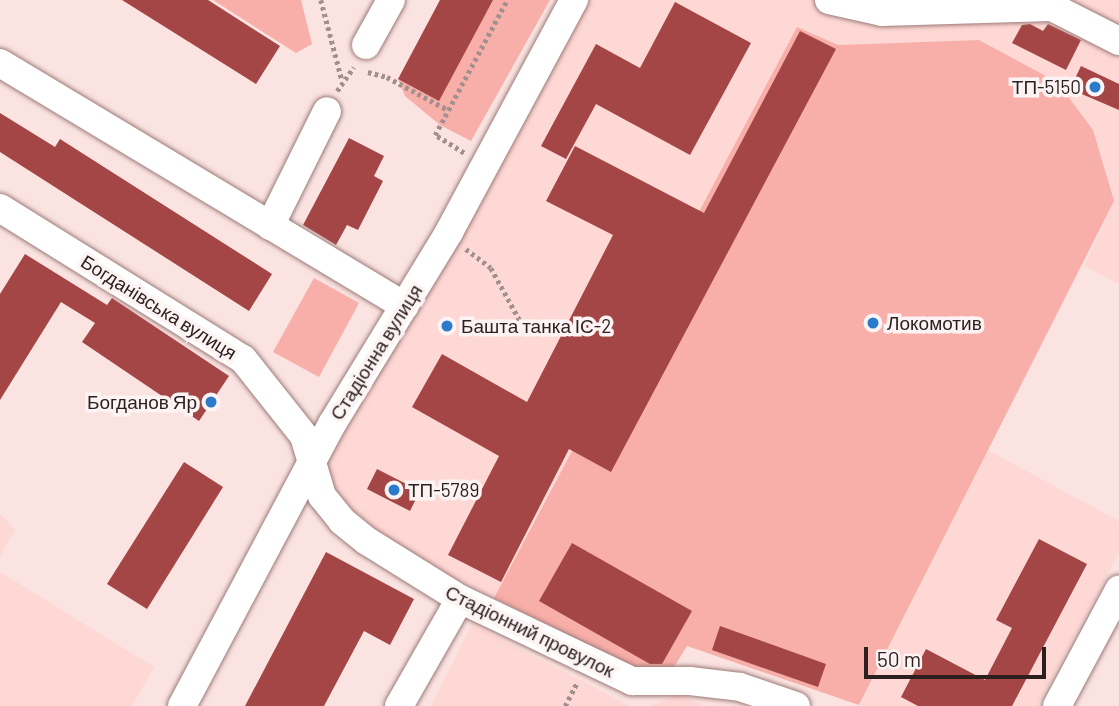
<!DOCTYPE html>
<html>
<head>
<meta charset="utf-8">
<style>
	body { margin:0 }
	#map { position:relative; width:1119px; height:706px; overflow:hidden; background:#fae3e1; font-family:Barlow,sans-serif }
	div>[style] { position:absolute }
	.built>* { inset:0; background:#fed8d5 }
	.green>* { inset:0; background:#f8aea9 }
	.building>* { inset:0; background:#a34645 }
	.path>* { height:4.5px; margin-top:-2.25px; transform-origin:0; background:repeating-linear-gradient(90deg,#a2908e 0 3.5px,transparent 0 7px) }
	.roads { filter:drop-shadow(0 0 2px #9d7b79) drop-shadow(0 0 2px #9d7b79) }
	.minor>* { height:28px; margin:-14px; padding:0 14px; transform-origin:14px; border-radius:14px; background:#fff }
	.dots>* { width:19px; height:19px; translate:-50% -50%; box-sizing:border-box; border:4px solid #fcf4f4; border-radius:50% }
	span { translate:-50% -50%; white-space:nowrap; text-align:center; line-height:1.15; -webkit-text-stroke:7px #fcf4f4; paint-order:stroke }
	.poi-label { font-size:19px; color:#2c1f1e }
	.right { translate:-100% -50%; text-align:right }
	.left { translate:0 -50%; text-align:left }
	.street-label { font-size:19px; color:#2c1f1e }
	.scale { position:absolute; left:864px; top:647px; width:182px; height:32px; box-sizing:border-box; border:4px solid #2c1f1e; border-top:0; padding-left:9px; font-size:21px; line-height:24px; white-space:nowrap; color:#2c1f1e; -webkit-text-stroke:5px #fcf4f4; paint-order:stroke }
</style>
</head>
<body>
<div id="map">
	<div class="built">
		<div style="clip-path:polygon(585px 0,1119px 0,1119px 284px,1084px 266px,1114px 201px,979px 40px,838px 45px,797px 27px,494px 598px,364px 532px,335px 502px,324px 472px,326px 452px)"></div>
		<div style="clip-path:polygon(986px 449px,1119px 521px,1119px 553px,1037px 706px,860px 706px)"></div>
		<div style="clip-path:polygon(0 514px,15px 530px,0 556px)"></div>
		<div style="clip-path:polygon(0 572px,154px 667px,132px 706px,0 706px)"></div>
		<div style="clip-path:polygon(472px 624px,578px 679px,630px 706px,431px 706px)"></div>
		<div style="clip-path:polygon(680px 694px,703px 706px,650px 706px)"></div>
	</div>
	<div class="green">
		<div style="clip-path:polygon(213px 0,301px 0,312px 44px,296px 53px)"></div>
		<div style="clip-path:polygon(493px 0,550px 0,471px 141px,440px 125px,405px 96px,398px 79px)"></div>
		<div style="clip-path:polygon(797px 27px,838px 45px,979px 40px,1057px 82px,1093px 130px,1114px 201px,859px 705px,687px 646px,669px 675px,651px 676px,494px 598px)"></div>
		<div style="clip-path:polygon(314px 278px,359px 303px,319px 377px,273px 352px)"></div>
	</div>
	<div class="building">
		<div style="clip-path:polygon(122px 0,208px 0,280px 46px,256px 84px)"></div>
		<div style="clip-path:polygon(440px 0,493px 0,439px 101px,398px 79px)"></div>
		<div style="clip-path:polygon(675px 2px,751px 43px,690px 155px,596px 104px,566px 159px,541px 146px,596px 44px,640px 68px)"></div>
		<div style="clip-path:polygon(1030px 24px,1043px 31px,1048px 24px,1081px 40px,1066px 70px,1012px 43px,1022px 25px)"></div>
		<div style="clip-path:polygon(800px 31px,836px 49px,611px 472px,569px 449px,501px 582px,448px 555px,499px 456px,412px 407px,442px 354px,527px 402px,613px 235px,546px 201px,575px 146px,704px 213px)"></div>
		<div style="clip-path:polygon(1081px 66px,1119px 84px,1119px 110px,1070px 89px)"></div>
		<div style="clip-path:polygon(0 113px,55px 147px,60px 139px,272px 274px,249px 311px,0 152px)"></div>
		<div style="clip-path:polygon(349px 138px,384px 156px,374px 176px,383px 181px,358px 230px,347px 225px,336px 245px,303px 225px)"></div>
		<div style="clip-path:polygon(25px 254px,107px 305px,112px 298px,229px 376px,199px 421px,82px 342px,95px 323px,61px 302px,0 400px,0 294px)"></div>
		<div style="clip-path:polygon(184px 462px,223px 487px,147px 609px,107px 584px)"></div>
		<div style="clip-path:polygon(377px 469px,420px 491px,410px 511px,367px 489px)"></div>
		<div style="clip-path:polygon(1039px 539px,1087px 564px,1012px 706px,918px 706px,901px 697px,926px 649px,985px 680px,1012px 628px,996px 620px)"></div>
		<div style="clip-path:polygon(572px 543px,692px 611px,662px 664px,650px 664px,539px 601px)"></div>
		<div style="clip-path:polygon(326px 552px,414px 599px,390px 645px,364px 631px,324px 706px,245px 706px)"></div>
		<div style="clip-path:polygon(720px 626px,826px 664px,818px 687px,712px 650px)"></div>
	</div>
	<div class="path">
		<div style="left:321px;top:0;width:83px;rotate:75.3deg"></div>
		<div style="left:368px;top:72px;width:20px;rotate:15deg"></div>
		<div style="left:387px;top:77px;width:69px;rotate:28.4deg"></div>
		<div style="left:337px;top:91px;width:29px;rotate:-55deg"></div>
		<div style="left:464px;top:153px;width:34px;rotate:-148deg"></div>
		<div style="left:435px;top:135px;width:153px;rotate:-61.9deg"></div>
		<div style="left:466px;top:249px;width:31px;rotate:37deg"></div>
		<div style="left:491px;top:268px;width:77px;rotate:61.1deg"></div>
		<div style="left:565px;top:706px;width:27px;rotate:-63deg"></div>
	</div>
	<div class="roads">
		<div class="minor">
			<div style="left:829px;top:0;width:54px;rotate:12.8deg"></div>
			<div style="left:882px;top:12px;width:170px;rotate:-1.7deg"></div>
			<div style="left:1052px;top:7px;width:75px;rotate:26.9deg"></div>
			<div style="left:366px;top:45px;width:51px;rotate:-60.9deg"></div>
			<div style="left:0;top:63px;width:472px;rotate:31deg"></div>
			<div style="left:0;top:208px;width:286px;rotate:31.9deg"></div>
			<div style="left:243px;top:359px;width:98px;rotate:51.6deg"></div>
			<div style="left:304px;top:436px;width:63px;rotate:73.3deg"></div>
			<div style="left:322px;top:496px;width:32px;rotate:51deg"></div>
			<div style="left:342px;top:521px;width:32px;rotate:39deg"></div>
			<div style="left:367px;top:541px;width:110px;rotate:31.9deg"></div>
			<div style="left:460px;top:599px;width:191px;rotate:25.5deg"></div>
			<div style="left:632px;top:681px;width:58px"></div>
			<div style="left:690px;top:681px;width:50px;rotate:6.8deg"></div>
			<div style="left:740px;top:687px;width:59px;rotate:18.7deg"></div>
			<div style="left:270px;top:226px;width:128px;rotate:-63.6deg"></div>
			<div style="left:182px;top:706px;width:319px;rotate:-62deg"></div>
			<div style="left:332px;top:424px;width:225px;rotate:-58.6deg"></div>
			<div style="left:449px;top:232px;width:264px;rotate:-61.7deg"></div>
			<div style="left:399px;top:706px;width:123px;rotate:-60.3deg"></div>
			<div style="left:1057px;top:706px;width:132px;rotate:-61.9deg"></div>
		</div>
	</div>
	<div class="dots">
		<div style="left:1095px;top:87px;background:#2a7bca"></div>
		<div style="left:873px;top:323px;background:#2a7bca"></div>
		<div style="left:447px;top:326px;background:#2a7bca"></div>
		<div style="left:211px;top:402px;background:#2a7bca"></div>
		<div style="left:394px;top:490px;background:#2a7bca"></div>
	</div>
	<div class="poi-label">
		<span class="right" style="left:1081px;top:87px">ТП-5150</span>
		<span class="left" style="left:887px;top:323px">Локомотив</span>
		<span class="left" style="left:461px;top:326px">Башта танка ІС-2</span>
		<span class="right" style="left:197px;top:402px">Богданов Яр</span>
		<span class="left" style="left:408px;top:490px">ТП-5789</span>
	</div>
	<div class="street-label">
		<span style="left:159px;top:307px;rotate:32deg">Богданівська вулиця</span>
		<span style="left:376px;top:352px;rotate:-58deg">Стадіонна вулиця</span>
		<span style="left:530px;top:631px;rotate:26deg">Стадіонний провулок</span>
	</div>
	<div class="scale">50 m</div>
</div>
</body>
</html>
